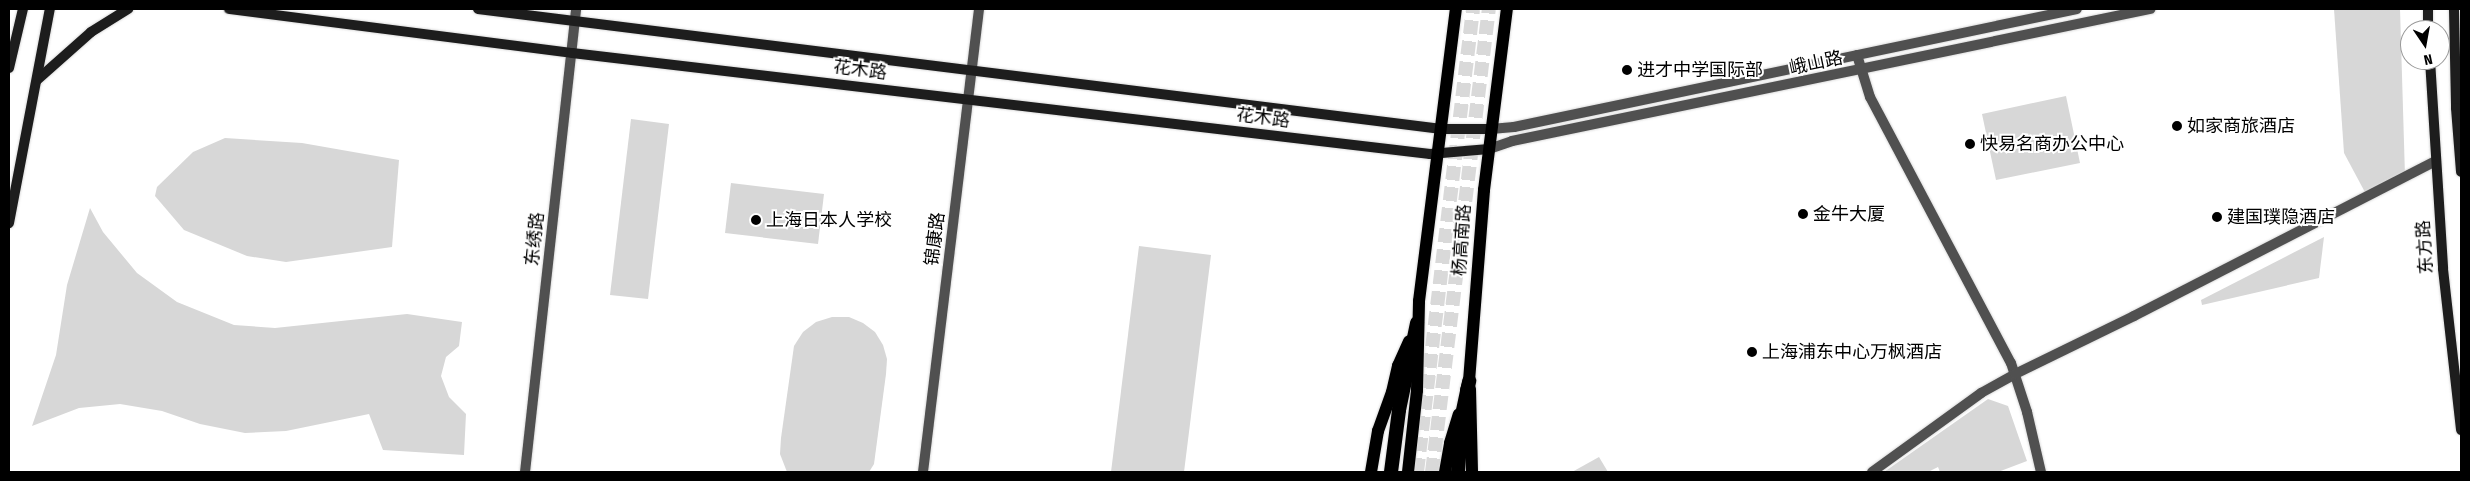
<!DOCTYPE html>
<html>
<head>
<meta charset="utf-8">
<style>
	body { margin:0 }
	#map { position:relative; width:2470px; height:481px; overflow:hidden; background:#fff; font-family:"Fira Sans Condensed","Noto Sans SC",sans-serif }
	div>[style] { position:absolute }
	.green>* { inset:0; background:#d7d7d7 }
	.trunk-tunnel>* { height:14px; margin-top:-7px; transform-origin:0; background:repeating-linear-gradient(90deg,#d9d9d9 0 14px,transparent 0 21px) }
	.roads { filter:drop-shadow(0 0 1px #dbdbdb) drop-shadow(0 0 1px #dbdbdb) }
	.minor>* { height:10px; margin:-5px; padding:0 5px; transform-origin:5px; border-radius:5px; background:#505050 }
	.tertiary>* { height:10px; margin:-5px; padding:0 5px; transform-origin:5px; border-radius:5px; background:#505050 }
	.secondary>* { height:10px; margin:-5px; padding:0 5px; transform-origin:5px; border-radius:5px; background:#1d1d1d }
	.primary>* { height:12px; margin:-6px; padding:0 6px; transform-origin:6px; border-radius:6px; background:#000 }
	.trunk>* { height:14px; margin:-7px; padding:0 7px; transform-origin:7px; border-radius:7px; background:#000 }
	.dots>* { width:14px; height:14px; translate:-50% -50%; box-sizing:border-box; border:2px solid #fff; border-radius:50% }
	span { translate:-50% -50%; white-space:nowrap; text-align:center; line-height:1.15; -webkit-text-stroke:4px #fff; paint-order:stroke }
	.street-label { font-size:18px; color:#000 }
	.poi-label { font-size:18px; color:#000 }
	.left { translate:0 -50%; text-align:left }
	.frame { position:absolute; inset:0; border:10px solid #000; pointer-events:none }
	.north { position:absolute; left:2400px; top:20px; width:50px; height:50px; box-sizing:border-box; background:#fff; border:1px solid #999; border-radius:50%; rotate:168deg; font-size:14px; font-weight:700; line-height:20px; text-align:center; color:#000 }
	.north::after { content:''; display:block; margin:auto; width:18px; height:22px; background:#000; clip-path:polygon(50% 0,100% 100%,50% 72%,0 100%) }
</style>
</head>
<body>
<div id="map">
	<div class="green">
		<div style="clip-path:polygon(2334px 9px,2400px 9px,2405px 176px,2367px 196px,2344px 153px)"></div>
		<div style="clip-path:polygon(2066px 96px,2080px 163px,1996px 180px,1982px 114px)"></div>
		<div style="clip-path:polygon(631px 119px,669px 124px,648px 299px,610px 295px)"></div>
		<div style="clip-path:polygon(225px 138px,302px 143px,399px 160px,392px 247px,286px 262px,247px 256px,184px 230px,155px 196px,157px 187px,193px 152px)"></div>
		<div style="clip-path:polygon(731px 183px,824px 194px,818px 244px,725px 233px)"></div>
		<div style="clip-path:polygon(90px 208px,103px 232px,137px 273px,177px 302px,234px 325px,275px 328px,407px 314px,462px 322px,459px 346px,446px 357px,441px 376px,449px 397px,466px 414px,464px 455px,383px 450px,369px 414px,286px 431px,245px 433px,200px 424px,162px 411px,120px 404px,79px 408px,32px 426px,56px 355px,67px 285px)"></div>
		<div style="clip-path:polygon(2324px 237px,2319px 278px,2202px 305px,2201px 300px)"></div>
		<div style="clip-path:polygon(1139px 246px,1211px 255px,1184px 472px,1111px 472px)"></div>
		<div style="clip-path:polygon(832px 317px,849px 317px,863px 323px,875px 332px,883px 345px,887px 359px,886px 374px,874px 464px,869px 472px,787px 472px,780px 454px,781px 438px,794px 346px,803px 332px,816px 322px)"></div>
		<div style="clip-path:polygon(1988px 399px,2008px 406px,2027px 461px,1998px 472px,1940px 472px,1938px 467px,1928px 472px,1884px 472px)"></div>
		<div style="clip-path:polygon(1599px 457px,1608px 472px,1572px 472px)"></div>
	</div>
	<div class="trunk-tunnel">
		<div style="left:1417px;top:472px;width:466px;rotate:-83.1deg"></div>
		<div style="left:1432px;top:472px;width:466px;rotate:-83deg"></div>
	</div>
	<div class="roads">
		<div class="minor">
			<div style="left:1857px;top:55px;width:44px;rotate:72.8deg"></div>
			<div style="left:1870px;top:97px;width:301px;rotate:62.1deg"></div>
			<div style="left:2011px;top:363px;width:52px;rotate:71.9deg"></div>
			<div style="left:2027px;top:412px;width:62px;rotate:76.9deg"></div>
			<div style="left:525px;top:472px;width:466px;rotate:-83.7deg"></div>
			<div style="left:923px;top:472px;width:466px;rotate:-83.1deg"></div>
			<div style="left:1872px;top:472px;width:135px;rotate:-35.9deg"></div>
			<div style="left:1981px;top:393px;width:39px;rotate:-29deg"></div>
			<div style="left:2015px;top:374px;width:132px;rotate:-26deg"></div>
			<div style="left:2134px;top:316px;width:339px;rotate:-27.2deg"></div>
		</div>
		<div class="tertiary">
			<div style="left:1491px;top:129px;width:23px;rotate:-5deg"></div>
			<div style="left:1514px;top:127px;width:575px;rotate:-11.84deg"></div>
			<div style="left:1489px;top:149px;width:24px;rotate:-19deg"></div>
			<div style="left:1512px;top:141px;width:652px;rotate:-11.69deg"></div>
		</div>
		<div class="secondary">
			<div style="left:229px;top:9px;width:346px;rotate:7.3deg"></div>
			<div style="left:572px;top:53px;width:864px;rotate:6.71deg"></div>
			<div style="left:1430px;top:154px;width:59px;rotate:-4.8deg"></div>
			<div style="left:478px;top:9px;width:971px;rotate:7.1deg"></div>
			<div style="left:1442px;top:129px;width:49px"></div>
			<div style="left:2428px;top:9px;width:21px;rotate:90deg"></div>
			<div style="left:2454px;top:9px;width:99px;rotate:88.8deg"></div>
			<div style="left:2456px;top:108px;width:64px;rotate:85.5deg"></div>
			<div style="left:2430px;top:60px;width:209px;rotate:86.4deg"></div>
			<div style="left:2443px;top:269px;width:162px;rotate:83.6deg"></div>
			<div style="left:9px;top:68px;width:61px;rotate:-76.7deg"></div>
			<div style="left:37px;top:80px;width:72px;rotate:-41.6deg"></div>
			<div style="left:91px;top:32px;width:44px;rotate:-31.9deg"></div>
			<div style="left:9px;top:223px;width:218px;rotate:-79.2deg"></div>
		</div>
		<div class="primary">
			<div style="left:1470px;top:389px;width:83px;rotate:88.6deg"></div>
			<div style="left:1466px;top:390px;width:9px;rotate:-72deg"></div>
			<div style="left:1469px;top:381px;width:192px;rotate:-85.5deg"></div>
			<div style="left:1484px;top:190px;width:182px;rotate:-82.8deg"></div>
			<div style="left:1371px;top:472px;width:42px;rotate:-80.3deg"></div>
			<div style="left:1378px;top:431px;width:41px;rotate:-70.3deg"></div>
			<div style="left:1392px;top:392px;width:27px;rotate:-77deg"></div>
			<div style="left:1398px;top:366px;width:27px;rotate:-66deg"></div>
			<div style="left:1408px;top:472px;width:82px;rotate:-83.7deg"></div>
			<div style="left:1417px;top:390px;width:89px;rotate:-88.7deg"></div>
			<div style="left:1419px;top:301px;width:294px;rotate:-82.8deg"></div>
			<div style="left:1445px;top:472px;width:29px;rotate:-80deg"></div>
			<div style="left:1450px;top:443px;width:30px;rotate:-73deg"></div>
		</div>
		<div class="trunk">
			<div style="left:1391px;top:472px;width:63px;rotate:-82.6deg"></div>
			<div style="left:1399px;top:410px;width:89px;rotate:-78.3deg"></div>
			<div style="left:1458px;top:472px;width:57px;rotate:-86deg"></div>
			<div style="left:1462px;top:415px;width:35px;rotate:-78deg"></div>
		</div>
	</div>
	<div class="dots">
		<div style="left:1627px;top:70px;background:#000"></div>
		<div style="left:2177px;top:126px;background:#000"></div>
		<div style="left:1970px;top:144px;background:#000"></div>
		<div style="left:1803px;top:214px;background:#000"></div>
		<div style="left:2217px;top:217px;background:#000"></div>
		<div style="left:756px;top:220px;background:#000"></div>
		<div style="left:1752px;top:352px;background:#000"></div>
	</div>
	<div class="street-label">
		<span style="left:1816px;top:63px;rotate:-12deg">峨山路</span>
		<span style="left:860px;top:70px;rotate:7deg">花木路</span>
		<span style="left:1263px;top:118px;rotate:7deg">花木路</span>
		<span style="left:535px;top:239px;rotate:-84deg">东绣路</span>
		<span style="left:935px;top:239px;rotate:-83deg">锦康路</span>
		<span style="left:1462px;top:240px;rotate:-86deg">杨高南路</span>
		<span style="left:2425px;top:247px;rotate:-94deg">东方路</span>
	</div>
	<div class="poi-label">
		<span class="left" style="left:1637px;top:70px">进才中学国际部</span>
		<span class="left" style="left:2187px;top:126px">如家商旅酒店</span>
		<span class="left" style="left:1980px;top:144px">快易名商办公中心</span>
		<span class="left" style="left:1813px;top:214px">金牛大厦</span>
		<span class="left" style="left:2227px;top:217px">建国璞隐酒店</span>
		<span class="left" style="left:766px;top:220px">上海日本人学校</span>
		<span class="left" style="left:1762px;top:352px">上海浦东中心万枫酒店</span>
	</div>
	<div class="frame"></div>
	<div class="north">N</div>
</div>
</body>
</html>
